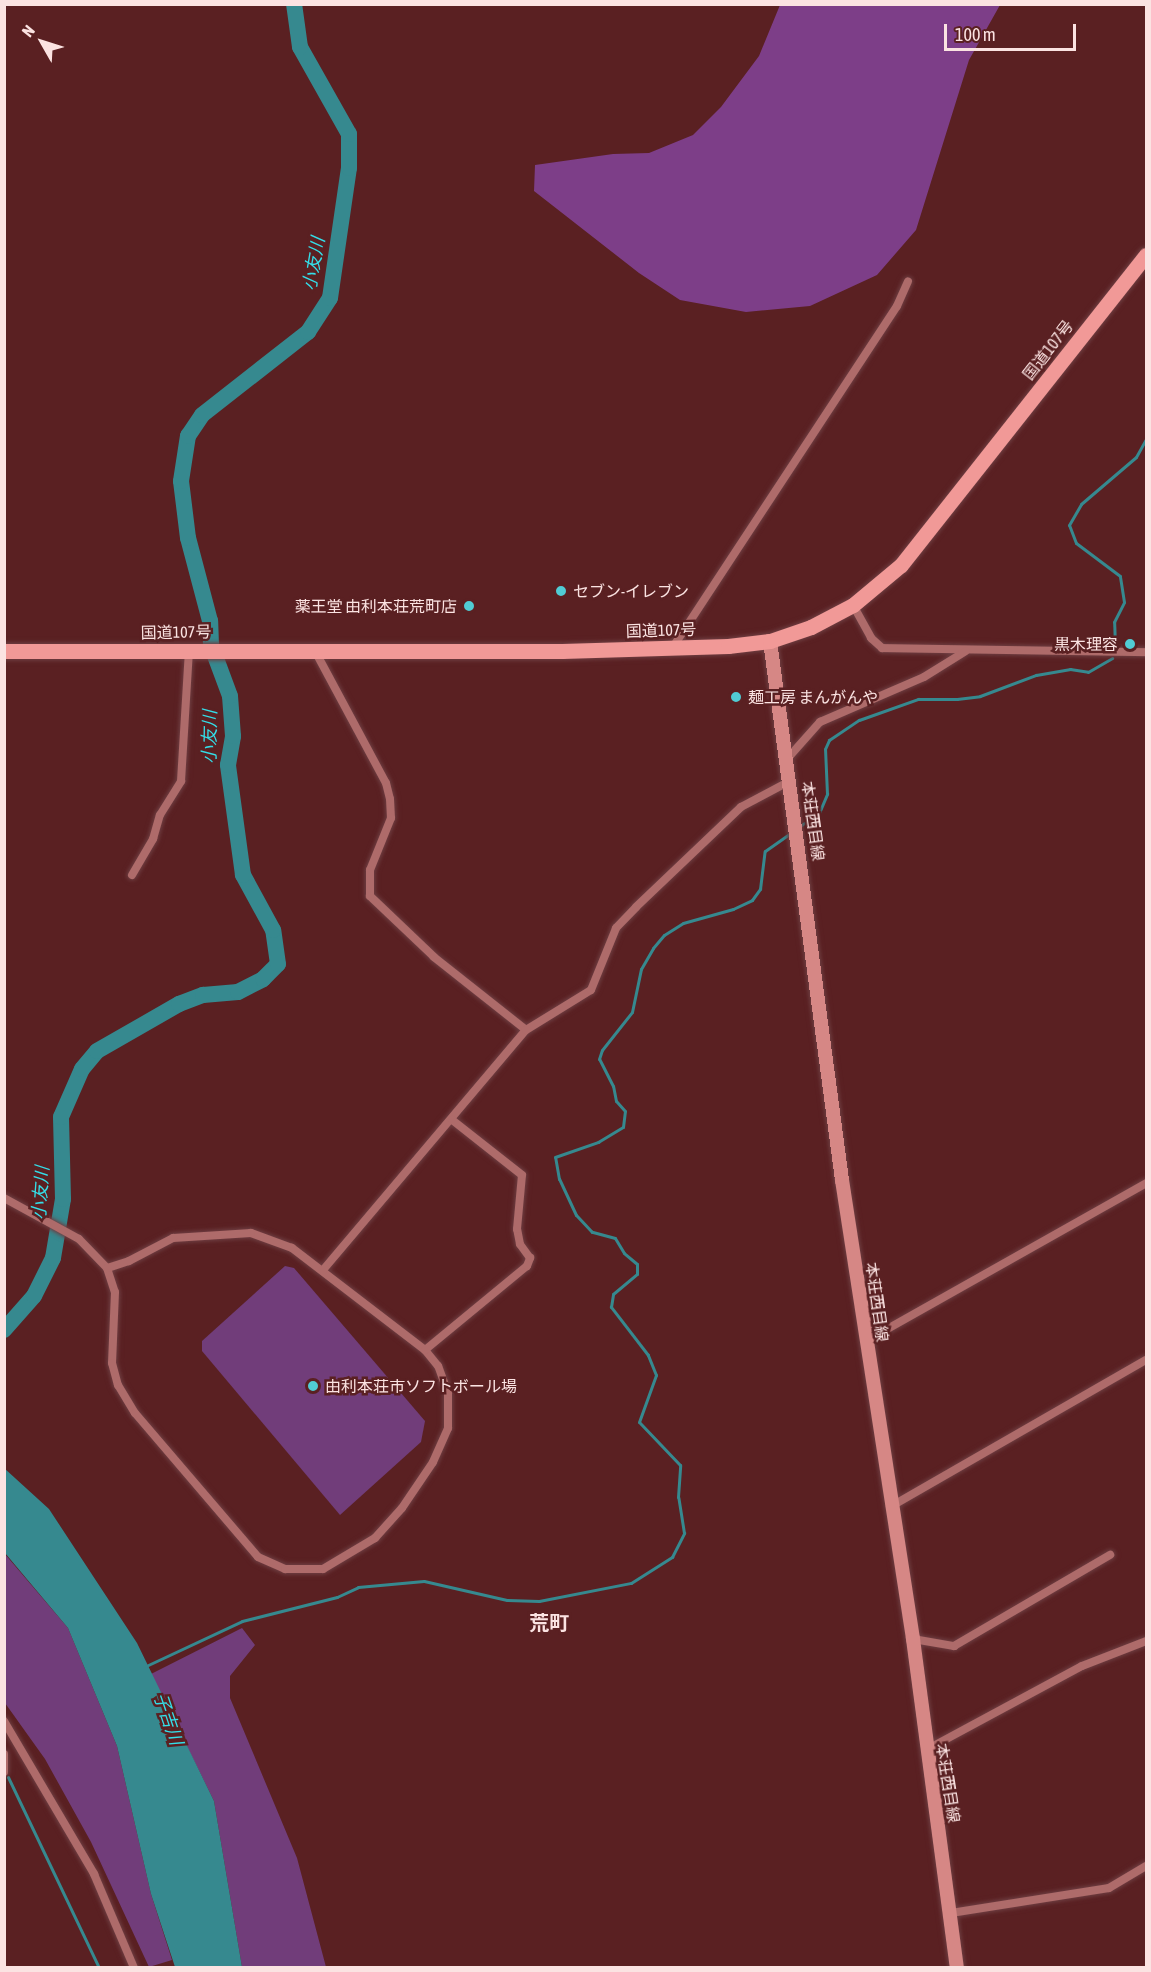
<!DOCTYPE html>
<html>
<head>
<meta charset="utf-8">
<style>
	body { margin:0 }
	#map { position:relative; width:1151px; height:1972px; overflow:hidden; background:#5a2022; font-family:"Asap Condensed","Noto Sans JP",sans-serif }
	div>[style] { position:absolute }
	.green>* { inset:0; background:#713d7a }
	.forest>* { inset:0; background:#7d3e88 }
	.water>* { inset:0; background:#36898f }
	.stream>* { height:3px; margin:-1.5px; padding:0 1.5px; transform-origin:1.5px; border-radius:1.5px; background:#36898f }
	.river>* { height:16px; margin:-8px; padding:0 8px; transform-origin:8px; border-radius:8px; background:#36898f }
	.roads { filter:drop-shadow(0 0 2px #6e3e42) drop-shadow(0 0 2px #6e3e42) }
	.street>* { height:8px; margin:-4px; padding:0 4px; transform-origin:4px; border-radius:4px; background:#ae6b6a }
	.primary>* { height:14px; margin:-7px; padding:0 7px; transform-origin:7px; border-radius:7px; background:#d68785 }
	.highway>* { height:15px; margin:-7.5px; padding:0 7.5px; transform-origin:7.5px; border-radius:7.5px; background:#f19997 }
	.dots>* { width:16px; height:16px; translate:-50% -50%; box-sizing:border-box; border:3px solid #5a2022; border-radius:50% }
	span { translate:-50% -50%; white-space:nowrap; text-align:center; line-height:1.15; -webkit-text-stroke:5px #5a2022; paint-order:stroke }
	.street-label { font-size:16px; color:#fbe3e2 }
	.poi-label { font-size:16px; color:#fbe3e2 }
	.left { translate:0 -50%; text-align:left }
	.right { translate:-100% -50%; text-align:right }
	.water-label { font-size:18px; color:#34dee8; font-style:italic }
	.quarter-label { font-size:20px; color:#fbe3e2; font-weight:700 }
	.frame { position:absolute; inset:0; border:6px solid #fbe3e2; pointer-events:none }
	.north { position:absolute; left:12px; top:12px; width:60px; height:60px; -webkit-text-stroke:4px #5a2022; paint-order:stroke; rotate:309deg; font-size:16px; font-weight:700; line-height:24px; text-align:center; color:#fbe3e2 }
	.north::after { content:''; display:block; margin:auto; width:21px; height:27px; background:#fbe3e2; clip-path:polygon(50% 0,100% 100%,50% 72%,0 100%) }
	.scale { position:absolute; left:944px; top:24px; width:132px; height:27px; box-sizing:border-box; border:3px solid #fbe3e2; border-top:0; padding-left:8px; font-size:18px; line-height:21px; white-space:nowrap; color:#fbe3e2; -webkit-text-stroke:4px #5a2022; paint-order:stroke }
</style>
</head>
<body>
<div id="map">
	<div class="green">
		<div style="clip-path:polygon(285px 1266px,294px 1268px,425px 1421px,421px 1442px,340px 1515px,202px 1351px,202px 1341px)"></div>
		<div style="clip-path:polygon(4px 1553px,68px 1628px,117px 1746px,151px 1894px,172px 1960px,149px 1967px,91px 1842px,45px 1759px,5px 1703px)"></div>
		<div style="clip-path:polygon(242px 1628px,255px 1645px,230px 1676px,230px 1698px,297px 1858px,326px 1967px,242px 1967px,214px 1801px,151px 1674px)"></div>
	</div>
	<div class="forest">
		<div style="clip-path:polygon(780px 5px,1000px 5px,969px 60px,916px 230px,877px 275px,810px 306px,746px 312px,680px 300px,639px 273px,534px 191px,535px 165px,613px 154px,649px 153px,693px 135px,721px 107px,759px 56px)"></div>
	</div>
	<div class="water">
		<div style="clip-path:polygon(4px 1468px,49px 1509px,137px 1643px,214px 1801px,242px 1967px,175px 1967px,151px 1894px,117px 1746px,68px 1628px,5px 1553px)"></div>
	</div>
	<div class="stream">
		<div style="left:1115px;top:646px;width:24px;rotate:-92deg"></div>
		<div style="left:1114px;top:622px;width:22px;rotate:-63deg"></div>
		<div style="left:1124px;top:602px;width:26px;rotate:-99deg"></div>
		<div style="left:1120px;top:576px;width:55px;rotate:-143.1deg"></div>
		<div style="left:1076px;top:543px;width:19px;rotate:-111deg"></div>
		<div style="left:1069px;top:525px;width:24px;rotate:-60deg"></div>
		<div style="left:1081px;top:504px;width:72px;rotate:-40.5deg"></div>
		<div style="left:1136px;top:457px;width:21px;rotate:-61deg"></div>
		<div style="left:800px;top:826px;width:23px;rotate:-34deg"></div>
		<div style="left:819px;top:813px;width:21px;rotate:-67deg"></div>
		<div style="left:827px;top:794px;width:45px;rotate:-92.5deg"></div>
		<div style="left:825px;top:749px;width:10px;rotate:-66deg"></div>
		<div style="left:829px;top:740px;width:36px;rotate:-34deg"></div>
		<div style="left:859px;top:720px;width:63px;rotate:-19.6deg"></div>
		<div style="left:918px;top:699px;width:39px"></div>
		<div style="left:957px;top:699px;width:23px;rotate:-7deg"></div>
		<div style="left:980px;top:696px;width:60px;rotate:-20.6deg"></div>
		<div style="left:1036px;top:675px;width:35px;rotate:-10deg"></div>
		<div style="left:1070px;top:669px;width:18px;rotate:9deg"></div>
		<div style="left:1088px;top:672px;width:28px;rotate:-30deg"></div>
		<div style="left:146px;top:1666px;width:106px;rotate:-25.1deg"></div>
		<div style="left:242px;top:1621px;width:98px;rotate:-14.2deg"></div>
		<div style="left:337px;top:1597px;width:23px;rotate:-25deg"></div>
		<div style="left:358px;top:1587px;width:66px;rotate:-5.2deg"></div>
		<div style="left:424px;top:1581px;width:85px;rotate:12.9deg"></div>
		<div style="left:507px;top:1600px;width:32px;rotate:2deg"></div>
		<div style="left:539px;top:1601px;width:94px;rotate:-11.1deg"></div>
		<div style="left:631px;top:1583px;width:49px;rotate:-32.4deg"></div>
		<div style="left:672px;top:1557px;width:27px;rotate:-63deg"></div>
		<div style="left:684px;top:1533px;width:36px;rotate:-99deg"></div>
		<div style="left:678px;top:1497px;width:32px;rotate:-86deg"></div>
		<div style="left:680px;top:1465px;width:59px;rotate:-133.6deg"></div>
		<div style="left:639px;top:1422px;width:50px;rotate:-70.1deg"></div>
		<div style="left:656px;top:1375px;width:22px;rotate:-112deg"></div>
		<div style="left:648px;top:1355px;width:61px;rotate:-127.6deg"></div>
		<div style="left:611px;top:1307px;width:13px;rotate:-81deg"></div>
		<div style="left:613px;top:1294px;width:31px;rotate:-40deg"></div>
		<div style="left:637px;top:1274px;width:10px;rotate:-90deg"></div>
		<div style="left:637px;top:1264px;width:17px;rotate:-140deg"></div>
		<div style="left:624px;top:1253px;width:17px;rotate:-121deg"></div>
		<div style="left:615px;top:1238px;width:24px;rotate:-165deg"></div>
		<div style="left:592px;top:1232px;width:23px;rotate:-133deg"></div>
		<div style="left:576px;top:1215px;width:40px;rotate:-115deg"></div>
		<div style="left:559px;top:1179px;width:22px;rotate:-100deg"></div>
		<div style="left:555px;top:1157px;width:46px;rotate:-19.2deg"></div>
		<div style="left:598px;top:1142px;width:29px;rotate:-31deg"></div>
		<div style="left:623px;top:1127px;width:16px;rotate:-83deg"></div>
		<div style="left:625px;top:1111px;width:13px;rotate:-132deg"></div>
		<div style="left:616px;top:1101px;width:15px;rotate:-101deg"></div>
		<div style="left:613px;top:1086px;width:30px;rotate:-117deg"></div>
		<div style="left:599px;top:1059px;width:9px;rotate:-72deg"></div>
		<div style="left:602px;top:1050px;width:48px;rotate:-51.7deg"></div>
		<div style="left:632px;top:1012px;width:44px;rotate:-78.2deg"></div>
		<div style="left:641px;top:969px;width:24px;rotate:-60deg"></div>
		<div style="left:653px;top:948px;width:17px;rotate:-50deg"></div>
		<div style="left:664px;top:935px;width:22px;rotate:-32deg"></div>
		<div style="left:683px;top:923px;width:52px;rotate:-15.6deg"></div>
		<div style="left:733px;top:909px;width:21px;rotate:-25deg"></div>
		<div style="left:752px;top:900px;width:14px;rotate:-54deg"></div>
		<div style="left:760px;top:889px;width:38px;rotate:-83deg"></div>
		<div style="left:765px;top:851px;width:33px;rotate:-35deg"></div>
		<div style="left:8px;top:1777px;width:212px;rotate:64.5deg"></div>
	</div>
	<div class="river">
		<div style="left:4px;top:1330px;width:45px;rotate:-48.6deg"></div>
		<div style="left:34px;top:1296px;width:42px;rotate:-63.4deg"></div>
		<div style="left:53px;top:1258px;width:60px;rotate:-80.4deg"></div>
		<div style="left:63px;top:1199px;width:82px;rotate:-91.4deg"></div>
		<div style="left:61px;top:1117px;width:52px;rotate:-66.4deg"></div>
		<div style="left:82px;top:1069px;width:23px;rotate:-50deg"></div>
		<div style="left:97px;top:1051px;width:95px;rotate:-29.8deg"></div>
		<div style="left:179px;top:1004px;width:26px;rotate:-21deg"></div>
		<div style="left:203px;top:995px;width:35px;rotate:-5deg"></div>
		<div style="left:238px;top:992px;width:28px;rotate:-27deg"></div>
		<div style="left:263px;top:979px;width:21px;rotate:-45deg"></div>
		<div style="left:278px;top:964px;width:34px;rotate:-98deg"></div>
		<div style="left:273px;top:930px;width:63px;rotate:-118.6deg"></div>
		<div style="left:243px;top:875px;width:111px;rotate:-97.8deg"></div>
		<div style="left:228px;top:765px;width:29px;rotate:-80deg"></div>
		<div style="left:233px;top:736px;width:40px;rotate:-94.3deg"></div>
		<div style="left:230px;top:696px;width:54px;rotate:-110.4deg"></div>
		<div style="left:211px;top:645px;width:24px;rotate:-92deg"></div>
		<div style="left:210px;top:621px;width:86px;rotate:-104.8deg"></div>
		<div style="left:188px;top:538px;width:57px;rotate:-97deg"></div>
		<div style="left:181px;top:481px;width:46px;rotate:-81.2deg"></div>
		<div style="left:188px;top:436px;width:25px;rotate:-56deg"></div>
		<div style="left:202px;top:415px;width:135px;rotate:-38.1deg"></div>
		<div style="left:308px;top:332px;width:40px;rotate:-57.1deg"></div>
		<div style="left:330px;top:298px;width:131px;rotate:-81.7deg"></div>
		<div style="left:349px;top:168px;width:34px;rotate:-90deg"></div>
		<div style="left:349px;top:134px;width:100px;rotate:-119.4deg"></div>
		<div style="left:300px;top:47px;width:43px;rotate:-97.9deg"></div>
	</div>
	<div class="roads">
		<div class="street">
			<div style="left:853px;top:605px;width:38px;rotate:61deg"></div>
			<div style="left:871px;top:638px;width:15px;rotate:42deg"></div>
			<div style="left:882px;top:648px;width:264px;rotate:0.9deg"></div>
			<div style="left:673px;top:647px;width:408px;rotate:-56.7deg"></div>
			<div style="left:897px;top:306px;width:27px;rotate:-66deg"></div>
			<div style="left:314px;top:649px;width:152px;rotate:61.8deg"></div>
			<div style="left:386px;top:783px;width:16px;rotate:76deg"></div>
			<div style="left:390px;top:799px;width:19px;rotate:87deg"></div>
			<div style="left:391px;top:818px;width:56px;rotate:112deg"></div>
			<div style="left:370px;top:870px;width:26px;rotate:90deg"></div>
			<div style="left:370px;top:896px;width:88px;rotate:43.6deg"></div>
			<div style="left:434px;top:957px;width:117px;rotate:38.4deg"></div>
			<div style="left:787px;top:759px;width:50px;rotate:-48.3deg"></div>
			<div style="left:820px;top:722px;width:113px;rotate:-23.4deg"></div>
			<div style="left:924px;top:677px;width:49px;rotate:-31.8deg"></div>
			<div style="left:132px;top:875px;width:42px;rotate:-59.7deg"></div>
			<div style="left:153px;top:839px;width:25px;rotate:-74deg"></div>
			<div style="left:160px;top:815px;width:40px;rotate:-58deg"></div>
			<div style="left:181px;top:781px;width:130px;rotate:-86.5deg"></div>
			<div style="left:4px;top:1198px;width:85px;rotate:28.7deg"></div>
			<div style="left:79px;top:1239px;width:40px;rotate:46deg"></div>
			<div style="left:107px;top:1268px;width:25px;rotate:72deg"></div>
			<div style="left:115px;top:1292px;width:71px;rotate:92.4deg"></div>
			<div style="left:112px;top:1363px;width:23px;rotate:75deg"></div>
			<div style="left:118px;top:1385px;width:33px;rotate:59deg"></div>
			<div style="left:135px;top:1413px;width:189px;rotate:49.5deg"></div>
			<div style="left:258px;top:1557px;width:30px;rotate:24deg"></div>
			<div style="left:285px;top:1569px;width:38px"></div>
			<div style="left:323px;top:1569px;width:61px;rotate:-30.8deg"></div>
			<div style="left:375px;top:1538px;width:40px;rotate:-48deg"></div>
			<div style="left:402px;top:1508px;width:55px;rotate:-56deg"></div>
			<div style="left:433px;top:1462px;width:37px;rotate:-66deg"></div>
			<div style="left:448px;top:1428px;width:35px;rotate:-90deg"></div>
			<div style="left:448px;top:1393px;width:29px;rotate:-110deg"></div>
			<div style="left:438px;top:1366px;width:21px;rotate:-129deg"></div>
			<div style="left:425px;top:1350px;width:168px;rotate:-142.5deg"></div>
			<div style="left:292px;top:1248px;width:44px;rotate:-159.9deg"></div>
			<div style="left:251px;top:1233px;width:78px;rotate:176.3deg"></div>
			<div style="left:173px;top:1238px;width:50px;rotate:152.4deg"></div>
			<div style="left:129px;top:1261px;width:23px;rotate:162deg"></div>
			<div style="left:323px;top:1270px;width:314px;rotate:-49.8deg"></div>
			<div style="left:526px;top:1030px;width:76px;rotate:-31.6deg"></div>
			<div style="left:591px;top:990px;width:67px;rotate:-68deg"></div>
			<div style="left:616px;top:928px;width:29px;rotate:-46deg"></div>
			<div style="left:636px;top:907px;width:145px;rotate:-43.6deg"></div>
			<div style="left:741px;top:807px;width:55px;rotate:-28deg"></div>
			<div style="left:866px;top:1341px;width:322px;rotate:-29.4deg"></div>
			<div style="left:425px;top:1350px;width:132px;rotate:-39.5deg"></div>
			<div style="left:527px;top:1266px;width:9px;rotate:-69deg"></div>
			<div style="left:530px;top:1258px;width:17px;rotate:-126deg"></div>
			<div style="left:520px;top:1244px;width:15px;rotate:-101deg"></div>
			<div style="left:517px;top:1229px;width:54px;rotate:-84.7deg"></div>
			<div style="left:522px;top:1175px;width:89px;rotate:-141.8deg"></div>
			<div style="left:890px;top:1507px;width:295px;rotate:-29.9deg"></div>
			<div style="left:913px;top:1639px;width:42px;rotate:9.7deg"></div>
			<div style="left:954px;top:1646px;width:181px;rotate:-30.3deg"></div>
			<div style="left:4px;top:1721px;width:178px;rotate:59.5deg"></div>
			<div style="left:94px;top:1874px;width:102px;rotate:66.9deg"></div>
			<div style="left:926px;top:1750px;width:177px;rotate:-28.3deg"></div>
			<div style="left:1082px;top:1666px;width:69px;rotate:-21.3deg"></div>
			<div style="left:4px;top:1754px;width:18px;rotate:90deg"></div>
			<div style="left:951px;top:1913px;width:160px;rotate:-9deg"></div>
			<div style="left:1109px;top:1888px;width:43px;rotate:-30.7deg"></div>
		</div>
		<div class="primary">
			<div style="left:770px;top:641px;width:544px;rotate:82.39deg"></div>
			<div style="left:842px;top:1180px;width:464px;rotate:81.2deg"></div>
			<div style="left:913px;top:1639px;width:332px;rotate:82.4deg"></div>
		</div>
		<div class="highway">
			<div style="left:4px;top:651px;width:558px"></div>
			<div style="left:562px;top:651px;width:166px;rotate:-1.7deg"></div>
			<div style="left:728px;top:646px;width:42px;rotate:-6.8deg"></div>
			<div style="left:770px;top:641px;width:43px;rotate:-18.9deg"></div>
			<div style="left:811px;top:627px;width:47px;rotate:-27.6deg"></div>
			<div style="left:853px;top:605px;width:62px;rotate:-39.8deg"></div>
			<div style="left:901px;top:565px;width:395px;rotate:-51.7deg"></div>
		</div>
	</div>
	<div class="dots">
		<div style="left:561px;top:591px;background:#51ccd4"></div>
		<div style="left:469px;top:606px;background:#51ccd4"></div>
		<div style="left:1130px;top:644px;background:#51ccd4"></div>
		<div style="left:736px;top:697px;background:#51ccd4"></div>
		<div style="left:313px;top:1386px;background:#51ccd4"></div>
	</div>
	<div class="street-label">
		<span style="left:1048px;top:350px;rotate:-52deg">国道107号</span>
		<span style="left:661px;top:630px;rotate:-2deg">国道107号</span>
		<span style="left:176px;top:632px;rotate:-1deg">国道107号</span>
		<span style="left:813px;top:821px;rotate:82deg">本荘西目線</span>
		<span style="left:877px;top:1302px;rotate:82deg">本荘西目線</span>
		<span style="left:948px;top:1783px;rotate:81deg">本荘西目線</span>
	</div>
	<div class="poi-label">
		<span class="left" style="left:573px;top:591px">セブン-イレブン</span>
		<span class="right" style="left:457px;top:606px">薬王堂 由利本荘荒町店</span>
		<span class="right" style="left:1118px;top:644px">黒木理容</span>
		<span class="left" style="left:748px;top:697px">麺工房 まんがんや</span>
		<span class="left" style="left:325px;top:1386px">由利本荘市ソフトボール場</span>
	</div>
	<div class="water-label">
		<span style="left:314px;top:264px;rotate:-80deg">小友川</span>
		<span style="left:210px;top:737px;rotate:-89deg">小友川</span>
		<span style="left:41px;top:1193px;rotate:-86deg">小友川</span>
		<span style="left:168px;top:1719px;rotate:71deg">子吉川</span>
	</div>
	<div class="quarter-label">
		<span style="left:549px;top:1622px">荒町</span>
	</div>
	<div class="frame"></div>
	<div class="north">N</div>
	<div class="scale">100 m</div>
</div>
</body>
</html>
